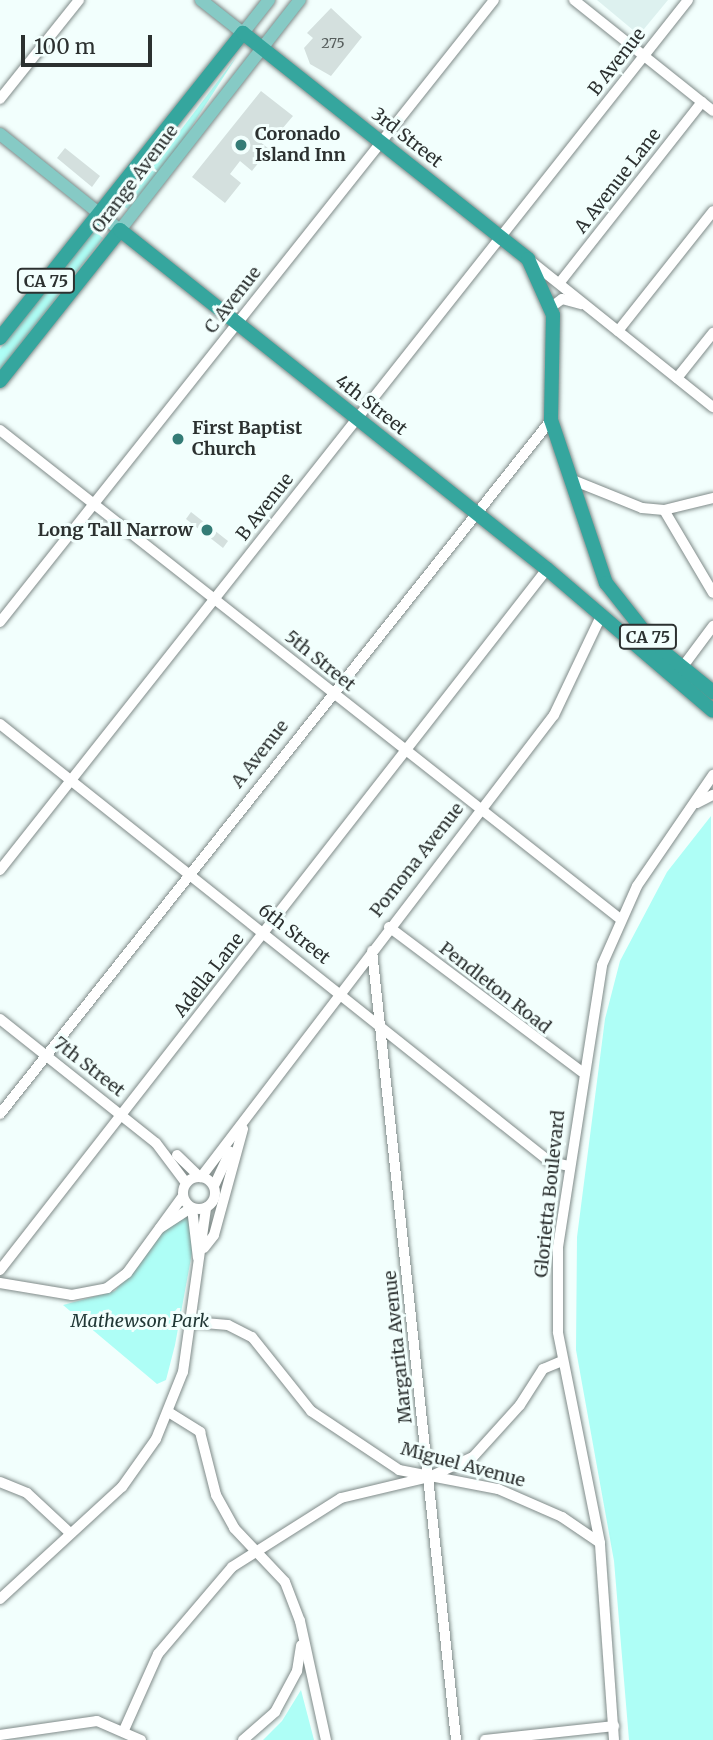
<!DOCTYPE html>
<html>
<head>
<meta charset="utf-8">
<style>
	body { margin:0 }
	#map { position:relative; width:713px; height:1740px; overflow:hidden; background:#f2fffd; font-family:Merriweather,serif }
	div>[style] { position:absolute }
	.built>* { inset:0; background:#ddf1ef }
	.green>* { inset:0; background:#aefef6 }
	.building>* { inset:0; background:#d4e0de }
	.roads { filter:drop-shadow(0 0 2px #808b89) drop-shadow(0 0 2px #808b89) }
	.minor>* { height:10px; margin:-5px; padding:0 5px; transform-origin:5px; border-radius:5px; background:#fff }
	.minor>.ring { margin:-5px; padding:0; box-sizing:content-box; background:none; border:10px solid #fff; border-radius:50% }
	.major>* { height:12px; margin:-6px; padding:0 6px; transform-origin:6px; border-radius:6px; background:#86cac5 }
	.highway>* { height:14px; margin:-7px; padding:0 7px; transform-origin:7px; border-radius:7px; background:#35a69e }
	.dots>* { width:19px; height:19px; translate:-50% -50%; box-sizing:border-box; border:4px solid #f2fffd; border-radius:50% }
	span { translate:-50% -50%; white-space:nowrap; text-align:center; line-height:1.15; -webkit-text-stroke:6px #f2fffd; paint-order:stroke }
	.number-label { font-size:14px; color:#565d5c }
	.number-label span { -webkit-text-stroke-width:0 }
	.shield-label span { padding:2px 5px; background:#f2fffd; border:2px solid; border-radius:5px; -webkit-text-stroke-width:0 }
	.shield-label { font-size:16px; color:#2c3130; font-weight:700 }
	.street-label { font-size:18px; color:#2c3130 }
	.poi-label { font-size:18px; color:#2c3130; font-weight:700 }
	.left { translate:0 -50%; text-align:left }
	.right { translate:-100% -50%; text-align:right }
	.park-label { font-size:18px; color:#213836; font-style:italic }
	.scale { position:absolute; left:21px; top:35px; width:131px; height:32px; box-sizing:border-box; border:4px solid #2c3130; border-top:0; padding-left:9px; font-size:21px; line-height:24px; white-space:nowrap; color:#2c3130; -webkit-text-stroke:5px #f2fffd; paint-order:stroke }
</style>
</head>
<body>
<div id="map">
	<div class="built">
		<div style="clip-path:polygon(597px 0,668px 0,639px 35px)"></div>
	</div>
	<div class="green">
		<div style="clip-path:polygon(237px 56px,181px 143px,128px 209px,123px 206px)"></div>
		<div style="clip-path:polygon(94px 231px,103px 238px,0 370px,0 349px)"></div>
		<div style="clip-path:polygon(711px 816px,713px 1740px,629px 1740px,614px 1561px,576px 1350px,577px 1237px,605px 1019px,620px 961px,667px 872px)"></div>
		<div style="clip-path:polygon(189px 1215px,194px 1242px,175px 1345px,166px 1380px,157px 1384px,63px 1305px,115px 1291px,162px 1232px)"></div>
		<div style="clip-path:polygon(301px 1690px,314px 1740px,263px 1740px,282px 1721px)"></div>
	</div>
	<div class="building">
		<div style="clip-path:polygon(331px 8px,362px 37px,331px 76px,310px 64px,304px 48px,313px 38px,307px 33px)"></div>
		<div style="clip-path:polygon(261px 91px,293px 116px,282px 129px,286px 132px,277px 137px,268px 129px,259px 141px,269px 149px,252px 171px,240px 161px,230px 174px,241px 183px,225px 203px,192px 177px)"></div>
		<div style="clip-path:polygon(65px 148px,100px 176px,92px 187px,57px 158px)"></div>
		<div style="clip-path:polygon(191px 512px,228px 541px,223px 548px,186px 519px)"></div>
	</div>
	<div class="roads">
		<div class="minor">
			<div style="left:574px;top:0;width:178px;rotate:38.6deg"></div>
			<div style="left:0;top:99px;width:127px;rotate:-51.4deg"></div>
			<div style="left:528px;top:259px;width:237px;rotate:38.7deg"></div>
			<div style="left:561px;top:281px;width:228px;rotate:-51.8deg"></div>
			<div style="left:550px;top:308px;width:15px;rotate:-37deg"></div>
			<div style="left:562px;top:299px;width:20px;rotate:15deg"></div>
			<div style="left:618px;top:331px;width:153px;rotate:-51.6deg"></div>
			<div style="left:677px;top:378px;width:58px;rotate:-51.3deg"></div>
			<div style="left:0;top:430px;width:788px;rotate:38.25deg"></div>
			<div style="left:570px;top:479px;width:78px;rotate:21.9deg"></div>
			<div style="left:642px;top:508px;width:22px;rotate:5deg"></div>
			<div style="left:664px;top:510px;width:50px;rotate:-13.8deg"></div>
			<div style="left:664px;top:510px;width:96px;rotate:59.4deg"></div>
			<div style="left:0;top:622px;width:794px;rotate:-51.54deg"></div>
			<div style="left:687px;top:661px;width:44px;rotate:-53.4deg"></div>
			<div style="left:0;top:724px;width:703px;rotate:38.53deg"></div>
			<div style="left:550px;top:1162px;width:19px;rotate:12deg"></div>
			<div style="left:697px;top:803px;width:18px;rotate:-27deg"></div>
			<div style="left:0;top:870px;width:1109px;rotate:-51.66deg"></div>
			<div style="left:389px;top:927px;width:241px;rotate:36.9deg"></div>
			<div style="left:372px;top:951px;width:793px;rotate:83.92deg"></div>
			<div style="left:0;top:1019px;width:199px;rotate:38.5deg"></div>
			<div style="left:156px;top:1143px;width:50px;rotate:53.1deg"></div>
			<div style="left:0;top:1114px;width:886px;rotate:-51.55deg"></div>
			<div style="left:177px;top:1155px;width:32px;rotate:44deg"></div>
			<div class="ring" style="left:183px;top:1177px;width:22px;height:22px"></div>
			<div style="left:201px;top:1177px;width:581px;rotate:-52.62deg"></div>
			<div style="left:554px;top:715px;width:107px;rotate:-64.6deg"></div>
			<div style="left:214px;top:1186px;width:38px;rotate:-65deg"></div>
			<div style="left:192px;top:1208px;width:50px;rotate:83.2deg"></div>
			<div style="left:160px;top:1228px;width:37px;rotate:-33deg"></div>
			<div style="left:204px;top:1248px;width:16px;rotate:-52deg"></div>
			<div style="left:214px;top:1235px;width:110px;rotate:-74.7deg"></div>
			<div style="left:0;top:1270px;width:889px;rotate:-52.03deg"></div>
			<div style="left:0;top:1283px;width:73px;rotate:9.5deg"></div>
			<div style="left:72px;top:1295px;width:36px;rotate:-11deg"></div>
			<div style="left:107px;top:1288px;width:25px;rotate:-37deg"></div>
			<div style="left:127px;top:1273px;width:95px;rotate:-54deg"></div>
			<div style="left:193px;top:1322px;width:35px;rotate:5deg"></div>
			<div style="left:228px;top:1325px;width:27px;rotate:27deg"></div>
			<div style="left:252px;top:1337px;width:95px;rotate:51.4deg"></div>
			<div style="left:311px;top:1411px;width:106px;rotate:33.8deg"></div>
			<div style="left:399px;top:1470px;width:101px;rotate:10.9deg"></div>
			<div style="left:498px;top:1489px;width:70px;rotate:23.6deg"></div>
			<div style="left:562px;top:1517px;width:46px;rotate:34.4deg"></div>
			<div style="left:170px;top:1413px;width:36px;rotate:32deg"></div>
			<div style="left:200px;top:1432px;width:65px;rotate:75.7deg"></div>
			<div style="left:216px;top:1495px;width:38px;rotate:61deg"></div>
			<div style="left:234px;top:1528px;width:74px;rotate:46.6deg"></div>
			<div style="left:285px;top:1582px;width:42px;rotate:69deg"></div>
			<div style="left:300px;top:1621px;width:122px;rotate:77.7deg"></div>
			<div style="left:0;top:1482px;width:29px;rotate:22deg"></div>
			<div style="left:27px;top:1493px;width:59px;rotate:42.9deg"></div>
			<div style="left:0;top:1599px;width:166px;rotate:-42.6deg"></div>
			<div style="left:122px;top:1487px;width:59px;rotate:-54.7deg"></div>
			<div style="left:156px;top:1439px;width:72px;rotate:-68.1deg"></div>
			<div style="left:183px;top:1372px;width:166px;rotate:-82deg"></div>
			<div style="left:124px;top:1730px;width:83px;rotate:-65.9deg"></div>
			<div style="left:158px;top:1654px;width:114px;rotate:-49.6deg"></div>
			<div style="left:232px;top:1567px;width:129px;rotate:-32.3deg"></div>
			<div style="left:341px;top:1498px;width:90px;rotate:-13.4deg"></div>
			<div style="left:429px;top:1477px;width:48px;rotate:-24.4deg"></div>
			<div style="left:473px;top:1457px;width:70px;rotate:-47.9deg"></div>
			<div style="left:520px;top:1405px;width:43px;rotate:-57.4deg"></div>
			<div style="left:543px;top:1369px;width:21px;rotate:-23deg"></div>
			<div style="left:0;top:1735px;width:98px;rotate:-8.2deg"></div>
			<div style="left:97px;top:1721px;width:48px;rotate:23.4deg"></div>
			<div style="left:243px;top:1740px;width:43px;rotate:-41.2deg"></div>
			<div style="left:275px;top:1712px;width:47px;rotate:-61.8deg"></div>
			<div style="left:297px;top:1671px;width:26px;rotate:-81deg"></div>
			<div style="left:485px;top:1740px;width:130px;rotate:-6.2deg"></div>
			<div style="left:614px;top:1740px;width:197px;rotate:-94.1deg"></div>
			<div style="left:600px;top:1543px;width:215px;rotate:-101.3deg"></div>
			<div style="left:558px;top:1332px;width:85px;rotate:-90deg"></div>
			<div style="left:558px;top:1247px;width:285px;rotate:-81.1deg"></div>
			<div style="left:602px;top:965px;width:86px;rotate:-66.1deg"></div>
			<div style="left:637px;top:886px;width:135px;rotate:-55.6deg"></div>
		</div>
		<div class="major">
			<div style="left:201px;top:0;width:53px;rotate:38.2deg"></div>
			<div style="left:243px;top:33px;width:42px;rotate:-51.8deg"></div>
			<div style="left:0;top:134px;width:154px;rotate:38.7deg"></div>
			<div style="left:120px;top:230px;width:292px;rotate:-52deg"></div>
		</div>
		<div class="highway">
			<div style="left:0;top:338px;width:390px;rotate:-51.5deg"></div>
			<div style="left:243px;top:33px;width:364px;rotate:38.4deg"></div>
			<div style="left:528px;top:259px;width:61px;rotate:65.9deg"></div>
			<div style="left:553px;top:315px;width:105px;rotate:91.1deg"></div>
			<div style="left:551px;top:420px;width:172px;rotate:71.4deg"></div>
			<div style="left:606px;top:583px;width:79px;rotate:51.7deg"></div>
			<div style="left:655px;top:645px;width:75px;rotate:39deg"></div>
			<div style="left:0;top:381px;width:193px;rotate:-51.5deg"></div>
			<div style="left:120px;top:230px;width:545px;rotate:38.45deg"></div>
			<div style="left:547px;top:569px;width:218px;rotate:40.5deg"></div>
		</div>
	</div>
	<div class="dots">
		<div style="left:241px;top:145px;background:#347c76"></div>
		<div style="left:178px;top:439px;background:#347c76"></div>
		<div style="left:207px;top:530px;background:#347c76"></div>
	</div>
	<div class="number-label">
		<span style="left:333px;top:43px">275</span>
	</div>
	<div class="shield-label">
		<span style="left:46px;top:281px">CA 75</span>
		<span style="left:648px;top:637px">CA 75</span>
	</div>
	<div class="street-label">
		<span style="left:617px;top:62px;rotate:-52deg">B Avenue</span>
		<span style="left:407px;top:138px;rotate:38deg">3rd Street</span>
		<span style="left:135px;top:179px;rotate:-53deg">Orange Avenue</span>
		<span style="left:618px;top:181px;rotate:-52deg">A Avenue Lane</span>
		<span style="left:233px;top:300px;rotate:-52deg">C Avenue</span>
		<span style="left:371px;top:405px;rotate:38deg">4th Street</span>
		<span style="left:265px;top:507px;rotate:-52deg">B Avenue</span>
		<span style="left:320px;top:661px;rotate:39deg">5th Street</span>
		<span style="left:260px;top:754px;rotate:-52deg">A Avenue</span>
		<span style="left:417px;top:860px;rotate:-52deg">Pomona Avenue</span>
		<span style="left:294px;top:934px;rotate:38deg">6th Street</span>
		<span style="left:209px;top:975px;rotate:-52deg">Adella Lane</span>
		<span style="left:495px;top:988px;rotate:38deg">Pendleton Road</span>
		<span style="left:89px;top:1067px;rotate:38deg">7th Street</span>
		<span style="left:550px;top:1194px;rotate:-84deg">Glorietta Boulevard</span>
		<span style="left:398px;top:1347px;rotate:-96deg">Margarita Avenue</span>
		<span style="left:463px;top:1465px;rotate:15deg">Miguel Avenue</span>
	</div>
	<div class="poi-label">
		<span class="left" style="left:255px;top:145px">Coronado<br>Island Inn</span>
		<span class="left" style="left:192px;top:439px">First Baptist<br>Church</span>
		<span class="right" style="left:193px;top:530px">Long Tall Narrow</span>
	</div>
	<div class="park-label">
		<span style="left:140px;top:1321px">Mathewson Park</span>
	</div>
	<div class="scale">100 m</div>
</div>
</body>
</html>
